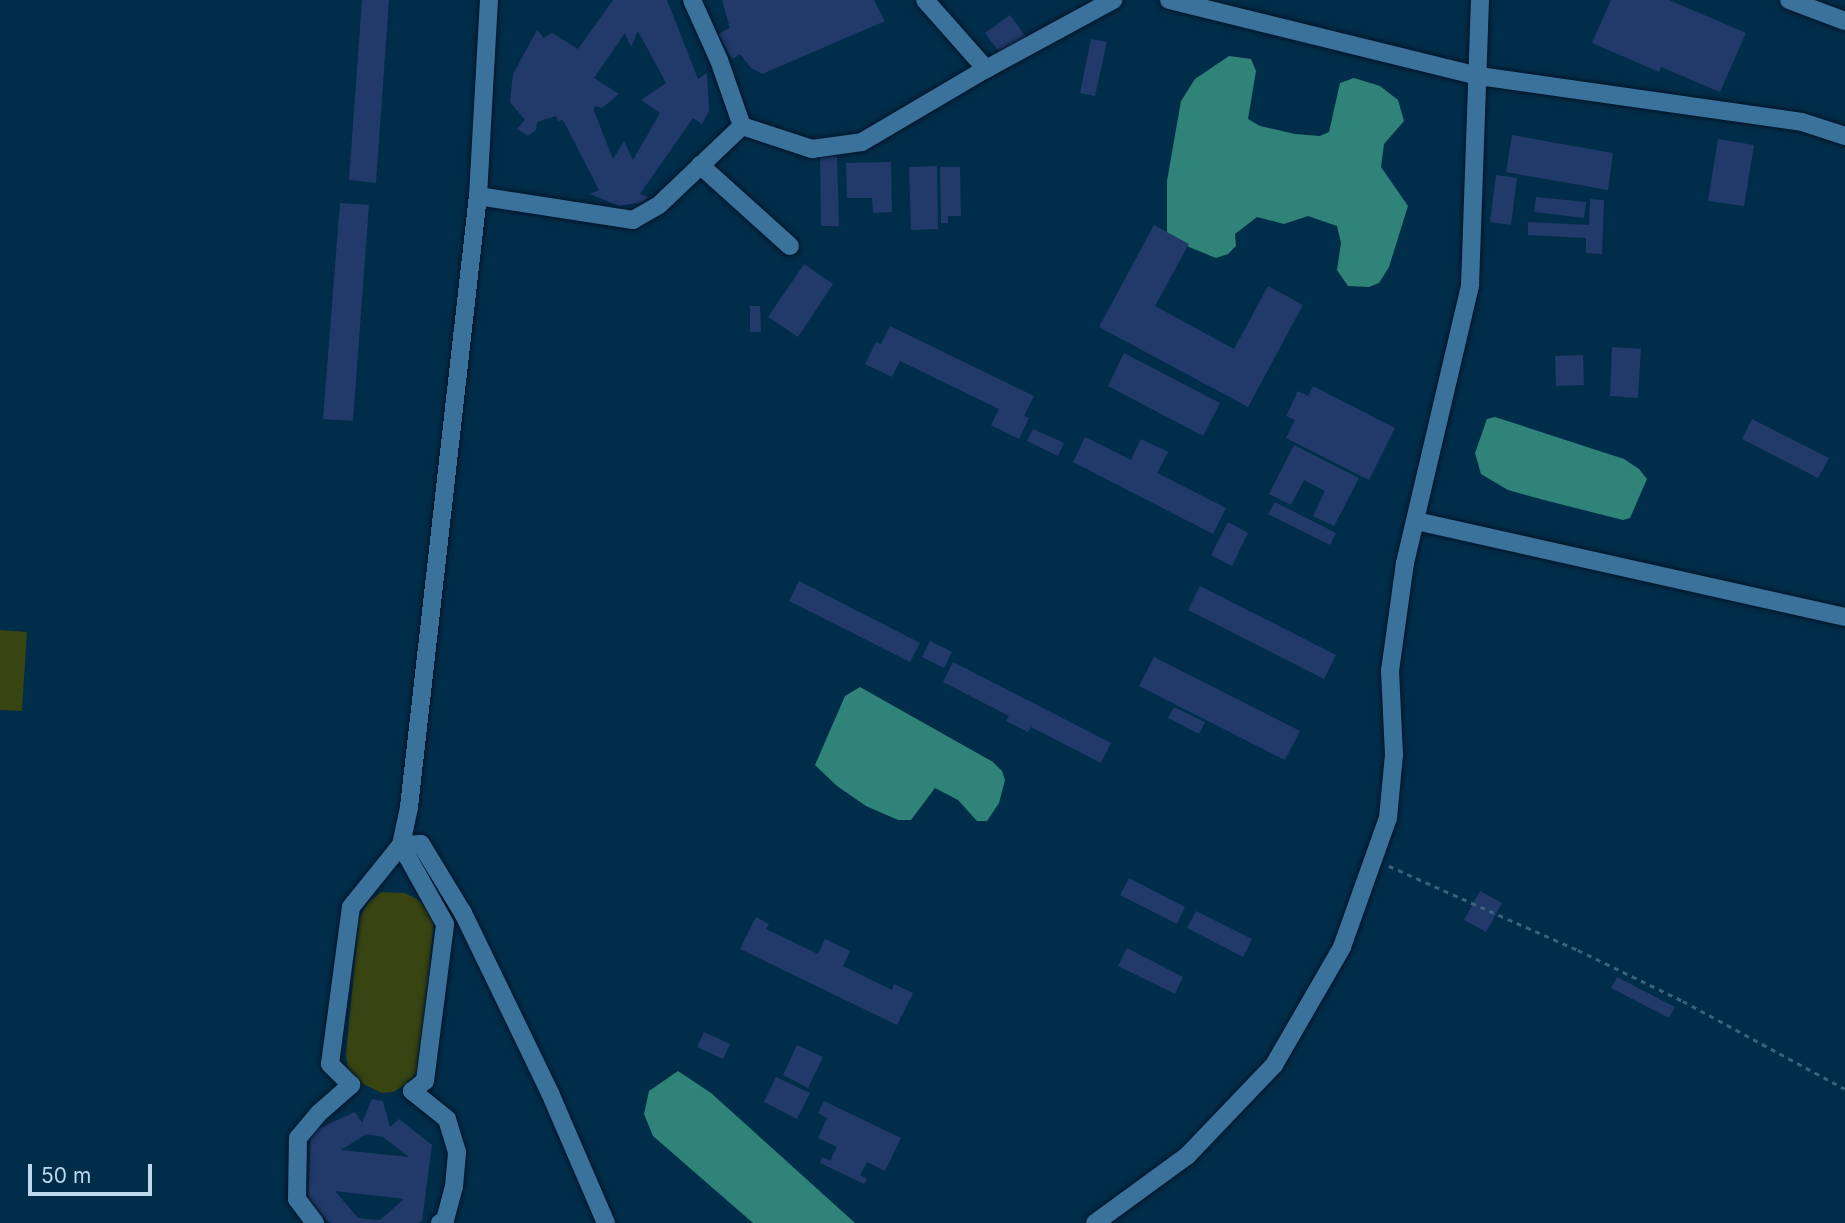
<!DOCTYPE html>
<html>
<head>
<meta charset="utf-8">
<style>
	body { margin:0 }
	#map { position:relative; width:1845px; height:1223px; overflow:hidden; background:#002d49; font-family:Inter,sans-serif }
	div>[style] { position:absolute }
	.green>* { inset:0; background:#384411 }
	.water>* { inset:0; background:#2f8378 }
	.building>* { inset:0; background:#223a69 }
	.path>* { height:2.5px; margin-top:-1.25px; transform-origin:0; background:repeating-linear-gradient(90deg,#3b627d 0 5px,transparent 0 10px) }
	.roads { filter:drop-shadow(0 0 2px #001428) drop-shadow(0 0 2px #001428) }
	.minor>* { height:18px; margin:-9px; padding:0 9px; transform-origin:9px; border-radius:9px; background:#3a729b }
	span { translate:-50% -50%; white-space:nowrap; text-align:center; line-height:1.15; -webkit-text-stroke:5px #002d49; paint-order:stroke }
	.scale { position:absolute; left:28px; top:1164px; width:124px; height:32px; box-sizing:border-box; border:4px solid #bdd9f0; border-top:0; padding-left:9px; font-size:21px; line-height:24px; white-space:nowrap; color:#bdd9f0; -webkit-text-stroke:5px #002d49; paint-order:stroke }
</style>
</head>
<body>
<div id="map">
	<div class="green">
		<div style="clip-path:polygon(0 630px,27px 632px,22px 711px,0 710px)"></div>
		<div style="clip-path:polygon(381px 892px,405px 893px,417px 899px,430px 911px,434px 922px,419px 1070px,405px 1085px,393px 1092px,382px 1093px,359px 1082px,348px 1070px,346px 1054px,359px 919px,367px 904px)"></div>
	</div>
	<div class="water">
		<div style="clip-path:polygon(1229px 56px,1251px 59px,1256px 71px,1248px 119px,1260px 126px,1295px 134px,1320px 136px,1329px 132px,1340px 83px,1354px 78px,1380px 86px,1398px 100px,1404px 121px,1384px 144px,1381px 167px,1408px 206px,1389px 267px,1379px 283px,1369px 287px,1348px 286px,1337px 270px,1341px 243px,1337px 226px,1308px 216px,1284px 224px,1257px 217px,1235px 234px,1236px 246px,1228px 254px,1216px 258px,1167px 238px,1167px 181px,1181px 101px,1195px 79px)"></div>
		<div style="clip-path:polygon(1495px 417px,1624px 459px,1639px 469px,1647px 479px,1630px 518px,1623px 520px,1544px 500px,1508px 490px,1481px 474px,1475px 453px,1487px 419px)"></div>
		<div style="clip-path:polygon(860px 687px,993px 762px,1002px 771px,1005px 780px,999px 803px,987px 821px,977px 821px,958px 800px,935px 788px,911px 820px,898px 820px,866px 806px,837px 786px,815px 765px,845px 696px)"></div>
		<div style="clip-path:polygon(678px 1071px,711px 1093px,855px 1223px,753px 1223px,653px 1136px,644px 1114px,649px 1091px)"></div>
	</div>
	<div class="building">
		<div style="clip-path:polygon(362px 0,389px 0,376px 183px,349px 180px)"></div>
		<div style="clip-path:polygon(evenodd,613px 0,667px 0,698px 79px,707px 73px,709px 111px,702px 124px,693px 118px,640px 194px,648px 197px,643px 202px,619px 206px,590px 194px,599px 190px,563px 120px,558px 121px,556px 116px,537px 122px,536px 130px,528px 136px,517px 129px,525px 120px,510px 102px,513px 74px,537px 30px,544px 38px,552px 33px,578px 49px,613px 0,638px 31px,666px 83px,641px 100px,660px 113px,633px 160px,624px 141px,613px 159px,594px 111px,595px 106px,602px 108px,619px 94px,594px 78px,625px 33px,631px 47px,638px 31px)"></div>
		<div style="clip-path:polygon(722px 0,874px 0,885px 21px,762px 74px,751px 68px,740px 54px,732px 59px,718px 34px,730px 28px)"></div>
		<div style="clip-path:polygon(1611px 0,1669px 0,1746px 33px,1720px 92px,1661px 67px,1659px 72px,1592px 43px)"></div>
		<div style="clip-path:polygon(1010px 15px,1027px 38px,1002px 56px,985px 33px)"></div>
		<div style="clip-path:polygon(1091px 39px,1107px 42px,1095px 96px,1080px 93px)"></div>
		<div style="clip-path:polygon(1512px 135px,1613px 153px,1608px 190px,1506px 172px)"></div>
		<div style="clip-path:polygon(1718px 139px,1754px 145px,1744px 206px,1708px 201px)"></div>
		<div style="clip-path:polygon(820px 156px,837px 156px,839px 226px,821px 226px)"></div>
		<div style="clip-path:polygon(891px 162px,892px 212px,873px 213px,872px 198px,847px 198px,846px 163px)"></div>
		<div style="clip-path:polygon(937px 166px,938px 229px,911px 230px,909px 167px)"></div>
		<div style="clip-path:polygon(940px 167px,960px 167px,961px 216px,948px 216px,948px 223px,941px 223px)"></div>
		<div style="clip-path:polygon(1496px 175px,1517px 178px,1511px 225px,1490px 222px)"></div>
		<div style="clip-path:polygon(1536px 197px,1586px 202px,1584px 218px,1534px 212px)"></div>
		<div style="clip-path:polygon(1590px 199px,1604px 200px,1602px 254px,1586px 253px,1586px 238px,1528px 235px,1528px 222px,1589px 225px)"></div>
		<div style="clip-path:polygon(340px 203px,369px 205px,353px 421px,323px 419px)"></div>
		<div style="clip-path:polygon(1154px 225px,1189px 244px,1155px 306px,1234px 349px,1268px 286px,1303px 305px,1248px 407px,1099px 327px)"></div>
		<div style="clip-path:polygon(804px 264px,833px 284px,798px 337px,768px 317px)"></div>
		<div style="clip-path:polygon(750px 306px,760px 306px,761px 332px,750px 332px)"></div>
		<div style="clip-path:polygon(890px 326px,1034px 396px,1024px 416px,1029px 418px,1019px 439px,991px 425px,999px 409px,900px 361px,892px 377px,865px 364px,876px 342px,881px 344px)"></div>
		<div style="clip-path:polygon(1612px 347px,1641px 349px,1638px 398px,1610px 396px)"></div>
		<div style="clip-path:polygon(1124px 353px,1220px 403px,1203px 436px,1108px 386px)"></div>
		<div style="clip-path:polygon(1583px 355px,1584px 385px,1556px 386px,1555px 356px)"></div>
		<div style="clip-path:polygon(1313px 386px,1395px 428px,1369px 480px,1286px 438px,1295px 420px,1286px 416px,1298px 391px,1308px 396px)"></div>
		<div style="clip-path:polygon(1752px 419px,1829px 458px,1818px 478px,1742px 439px)"></div>
		<div style="clip-path:polygon(1033px 429px,1064px 443px,1058px 456px,1027px 441px)"></div>
		<div style="clip-path:polygon(1085px 437px,1131px 460px,1141px 439px,1168px 452px,1157px 473px,1226px 508px,1213px 534px,1073px 462px)"></div>
		<div style="clip-path:polygon(1294px 445px,1359px 478px,1334px 526px,1313px 516px,1325px 491px,1304px 480px,1291px 505px,1269px 494px)"></div>
		<div style="clip-path:polygon(1275px 502px,1336px 533px,1330px 545px,1268px 514px)"></div>
		<div style="clip-path:polygon(1228px 522px,1248px 533px,1232px 566px,1211px 555px)"></div>
		<div style="clip-path:polygon(799px 581px,920px 643px,910px 662px,789px 601px)"></div>
		<div style="clip-path:polygon(1200px 586px,1336px 655px,1324px 679px,1188px 610px)"></div>
		<div style="clip-path:polygon(930px 641px,952px 652px,944px 668px,922px 657px)"></div>
		<div style="clip-path:polygon(1154px 657px,1300px 731px,1285px 760px,1139px 686px)"></div>
		<div style="clip-path:polygon(953px 662px,1111px 743px,1101px 763px,1031px 727px,1028px 732px,1006px 721px,1009px 716px,943px 682px)"></div>
		<div style="clip-path:polygon(1174px 707px,1205px 722px,1199px 734px,1168px 718px)"></div>
		<div style="clip-path:polygon(1129px 878px,1185px 907px,1177px 924px,1120px 895px)"></div>
		<div style="clip-path:polygon(1480px 891px,1502px 903px,1486px 932px,1464px 920px)"></div>
		<div style="clip-path:polygon(1196px 911px,1252px 939px,1243px 957px,1187px 928px)"></div>
		<div style="clip-path:polygon(756px 917px,769px 924px,766px 929px,818px 954px,825px 939px,850px 951px,843px 966px,892px 990px,894px 984px,913px 993px,897px 1025px,740px 949px)"></div>
		<div style="clip-path:polygon(1127px 948px,1183px 977px,1175px 994px,1118px 966px)"></div>
		<div style="clip-path:polygon(1617px 977px,1675px 1007px,1669px 1018px,1611px 988px)"></div>
		<div style="clip-path:polygon(704px 1032px,730px 1044px,723px 1059px,697px 1047px)"></div>
		<div style="clip-path:polygon(797px 1045px,823px 1057px,808px 1088px,783px 1075px)"></div>
		<div style="clip-path:polygon(776px 1077px,810px 1093px,797px 1119px,764px 1102px)"></div>
		<div style="clip-path:polygon(evenodd,372px 1099px,383px 1101px,390px 1127px,399px 1119px,432px 1145px,422px 1221px,418px 1223px,331px 1223px,308px 1205px,311px 1132px,355px 1112px,362px 1123px,372px 1099px,366px 1134px,383px 1137px,409px 1157px,341px 1150px,366px 1134px,372px 1099px,335px 1191px,404px 1199px,380px 1220px,358px 1218px,335px 1191px)"></div>
		<div style="clip-path:polygon(824px 1101px,901px 1138px,885px 1171px,867px 1162px,860px 1175px,867px 1179px,864px 1184px,820px 1163px,822px 1157px,830px 1161px,837px 1147px,818px 1138px,827px 1118px,818px 1113px)"></div>
	</div>
	<div class="path">
		<div style="left:1389px;top:866px;width:207px;rotate:24deg"></div>
		<div style="left:1578px;top:950px;width:117px;rotate:25.9deg"></div>
		<div style="left:1683px;top:1001px;width:184px;rotate:28.5deg"></div>
	</div>
	<div class="roads">
		<div class="minor">
			<div style="left:692px;top:0;width:66px;rotate:65.8deg"></div>
			<div style="left:719px;top:60px;width:70px;rotate:70.8deg"></div>
			<div style="left:925px;top:0;width:92px;rotate:48.5deg"></div>
			<div style="left:1169px;top:0;width:319px;rotate:13.8deg"></div>
			<div style="left:1479px;top:76px;width:326px;rotate:8.1deg"></div>
			<div style="left:1802px;top:122px;width:45px;rotate:18deg"></div>
			<div style="left:1789px;top:0;width:60px;rotate:20.6deg"></div>
			<div style="left:700px;top:165px;width:121px;rotate:42deg"></div>
			<div style="left:478px;top:196px;width:157px;rotate:8.8deg"></div>
			<div style="left:633px;top:220px;width:30px;rotate:-30deg"></div>
			<div style="left:659px;top:205px;width:115px;rotate:-43.6deg"></div>
			<div style="left:742px;top:126px;width:74px;rotate:18.2deg"></div>
			<div style="left:812px;top:149px;width:50px;rotate:-8deg"></div>
			<div style="left:862px;top:142px;width:144px;rotate:-30.5deg"></div>
			<div style="left:986px;top:69px;width:145px;rotate:-28.5deg"></div>
			<div style="left:1416px;top:521px;width:440px;rotate:12.6deg"></div>
			<div style="left:315px;top:1223px;width:30px;rotate:-127deg"></div>
			<div style="left:297px;top:1199px;width:61px;rotate:-89.1deg"></div>
			<div style="left:298px;top:1138px;width:33px;rotate:-50deg"></div>
			<div style="left:319px;top:1113px;width:43px;rotate:-41.2deg"></div>
			<div style="left:351px;top:1085px;width:30px;rotate:-135deg"></div>
			<div style="left:330px;top:1064px;width:158px;rotate:-82.4deg"></div>
			<div style="left:351px;top:907px;width:80px;rotate:-51.1deg"></div>
			<div style="left:401px;top:845px;width:39px;rotate:-78deg"></div>
			<div style="left:409px;top:807px;width:615px;rotate:-83.56deg"></div>
			<div style="left:478px;top:196px;width:196px;rotate:-86.8deg"></div>
			<div style="left:440px;top:1223px;width:6px;rotate:-31deg"></div>
			<div style="left:445px;top:1220px;width:34px;rotate:-75deg"></div>
			<div style="left:454px;top:1187px;width:35px;rotate:-85deg"></div>
			<div style="left:457px;top:1152px;width:34px;rotate:-107deg"></div>
			<div style="left:447px;top:1119px;width:45px;rotate:-141.3deg"></div>
			<div style="left:412px;top:1091px;width:16px;rotate:-38deg"></div>
			<div style="left:425px;top:1081px;width:158px;rotate:-82.7deg"></div>
			<div style="left:445px;top:924px;width:90px;rotate:-119.1deg"></div>
			<div style="left:401px;top:845px;width:20px;rotate:-3deg"></div>
			<div style="left:421px;top:844px;width:81px;rotate:58.7deg"></div>
			<div style="left:463px;top:913px;width:200px;rotate:64.2deg"></div>
			<div style="left:550px;top:1093px;width:142px;rotate:66.7deg"></div>
			<div style="left:1095px;top:1223px;width:114px;rotate:-36.1deg"></div>
			<div style="left:1187px;top:1156px;width:126px;rotate:-46.3deg"></div>
			<div style="left:1274px;top:1065px;width:136px;rotate:-60deg"></div>
			<div style="left:1342px;top:947px;width:137px;rotate:-70.4deg"></div>
			<div style="left:1388px;top:818px;width:63px;rotate:-84.6deg"></div>
			<div style="left:1394px;top:755px;width:84px;rotate:-92.7deg"></div>
			<div style="left:1390px;top:671px;width:109px;rotate:-82.1deg"></div>
			<div style="left:1405px;top:563px;width:285px;rotate:-76.8deg"></div>
			<div style="left:1470px;top:286px;width:286px;rotate:-88deg"></div>
		</div>
	</div>
	<div class="scale">50 m</div>
</div>
</body>
</html>
